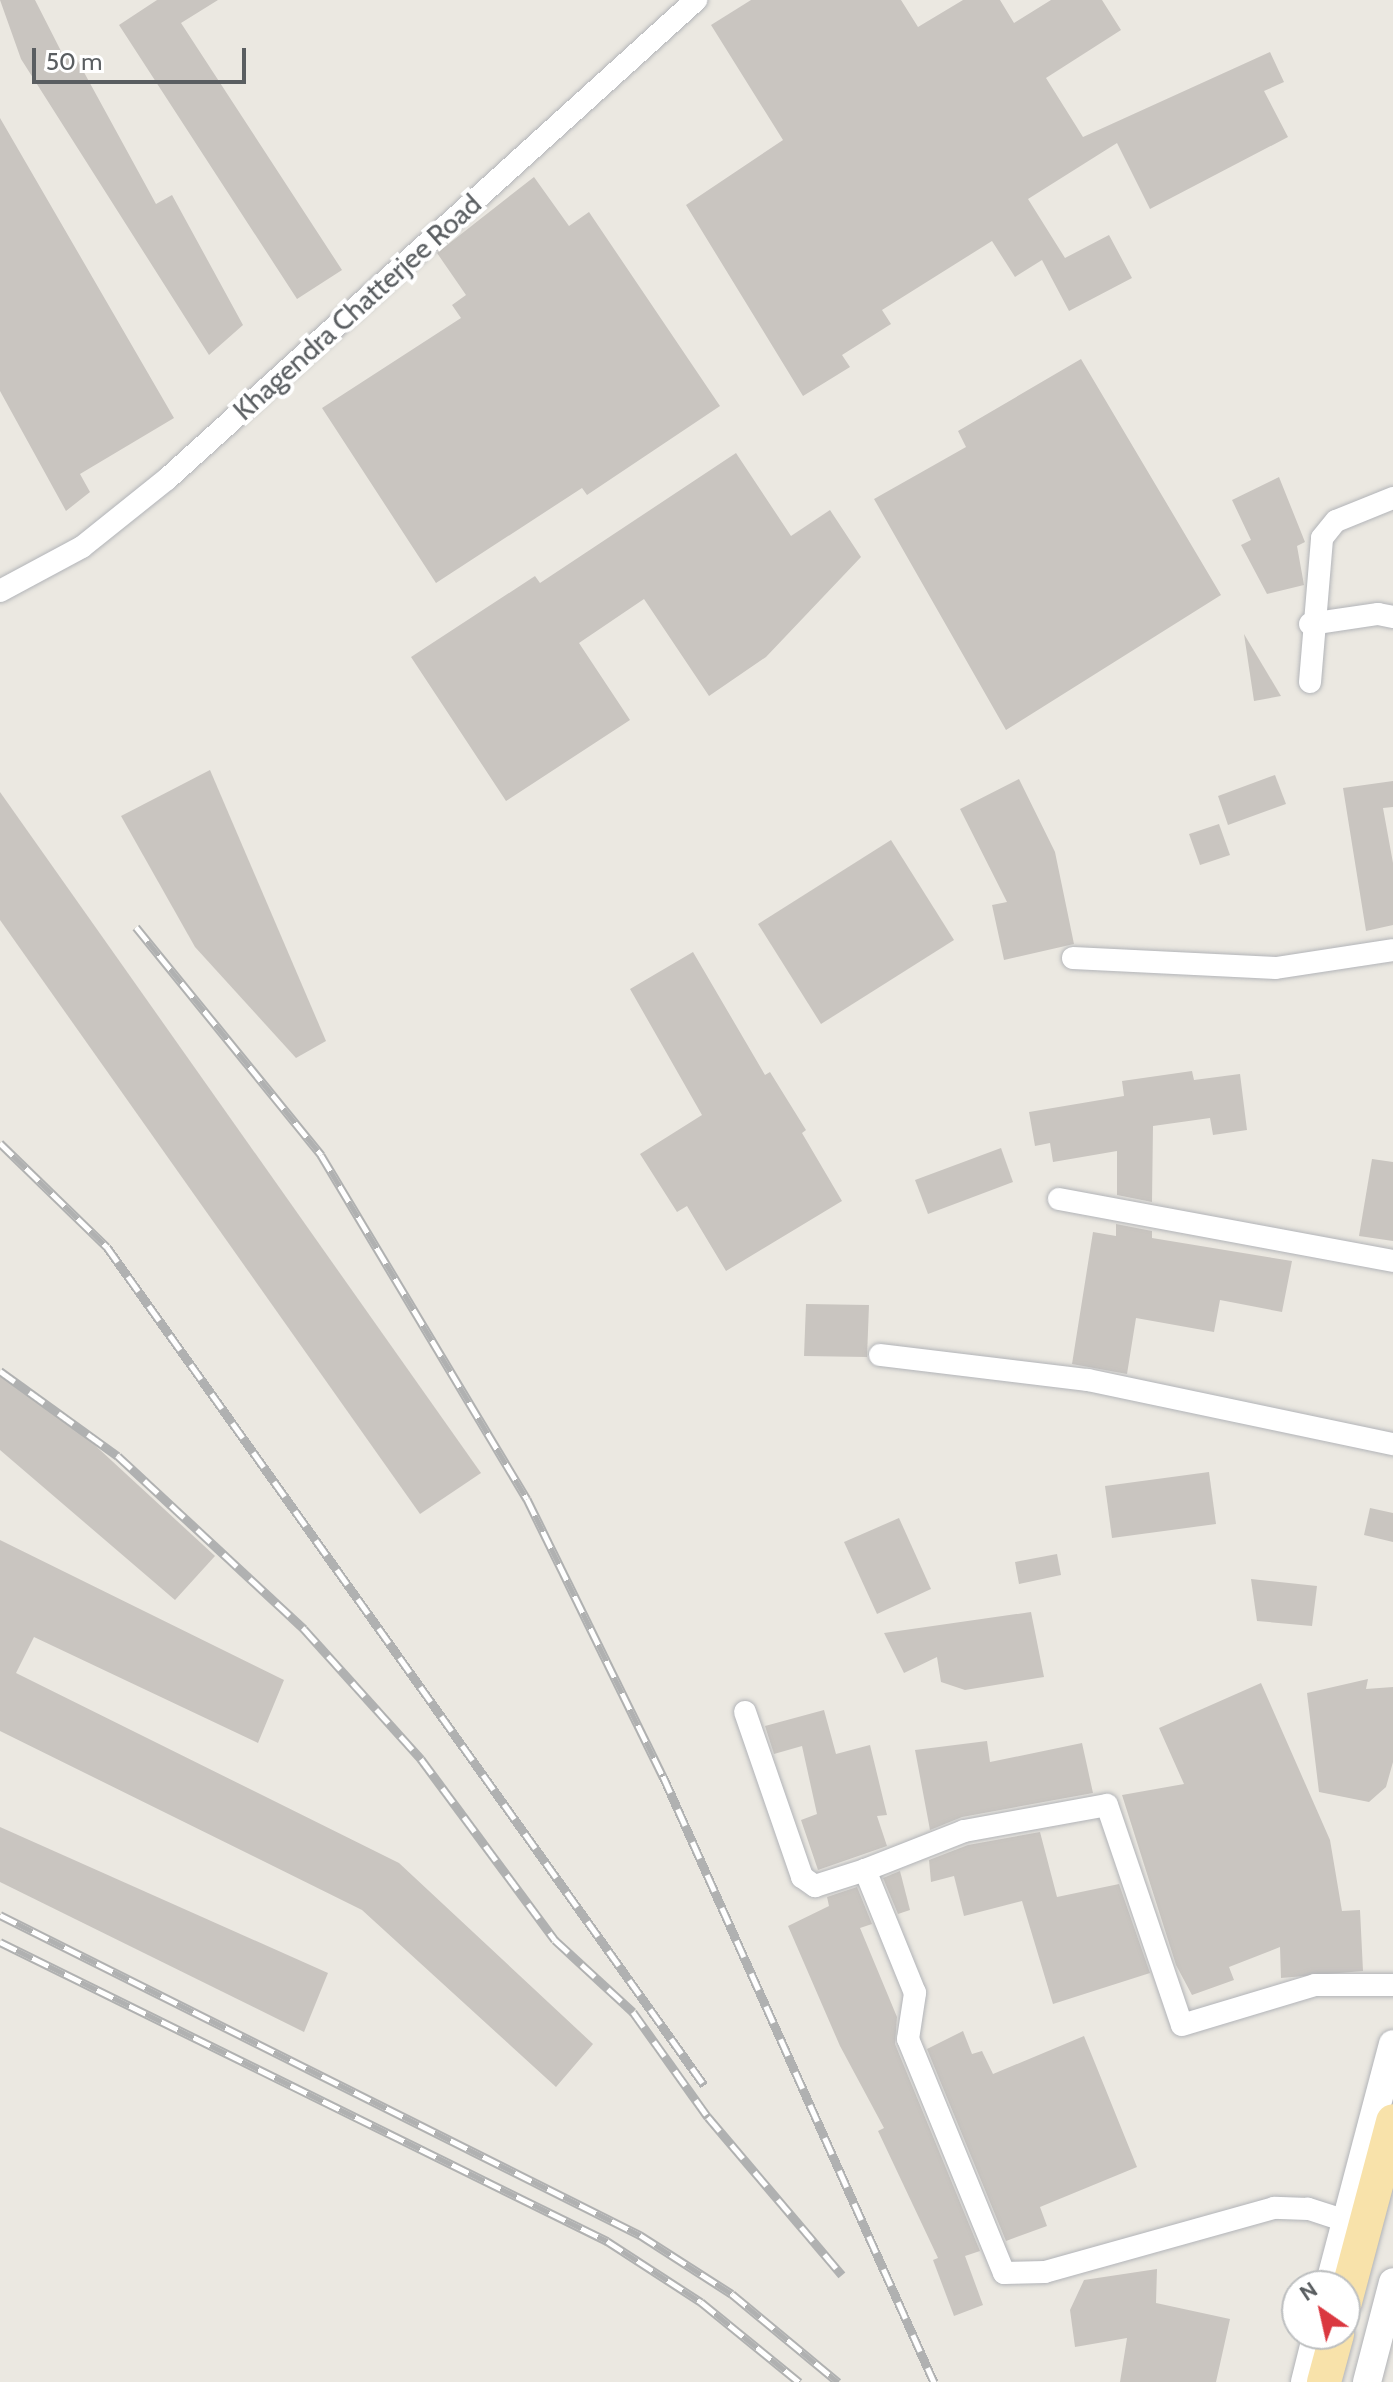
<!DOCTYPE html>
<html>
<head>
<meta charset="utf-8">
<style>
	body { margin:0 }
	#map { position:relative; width:1393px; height:2382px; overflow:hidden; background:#ebe8e1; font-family:Cabin,sans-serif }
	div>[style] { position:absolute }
	.building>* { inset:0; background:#c9c5c0 }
	.roads { filter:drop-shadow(0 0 2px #b2b4b8) drop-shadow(0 0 2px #b2b4b8) }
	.minor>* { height:22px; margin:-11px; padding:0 11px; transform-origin:11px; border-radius:11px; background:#fff }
	.tertiary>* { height:28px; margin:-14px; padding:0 14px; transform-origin:14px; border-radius:14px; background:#fff }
	.primary>* { height:34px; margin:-17px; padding:0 17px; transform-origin:17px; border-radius:17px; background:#f8e2aa }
	.rail>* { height:9px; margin-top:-4.5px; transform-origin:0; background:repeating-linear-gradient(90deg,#fff 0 18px,#b0b1b1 0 36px); box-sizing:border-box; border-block:2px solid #b0b1b1 }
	span { translate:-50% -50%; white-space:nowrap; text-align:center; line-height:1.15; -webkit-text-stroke:8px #fff; paint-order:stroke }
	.street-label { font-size:28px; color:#5a5e61 }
	.north { position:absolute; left:1281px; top:2270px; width:80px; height:80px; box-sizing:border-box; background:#fff; border:2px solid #bdbfc0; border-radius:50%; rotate:326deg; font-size:22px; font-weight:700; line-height:32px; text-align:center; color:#5a5e61 }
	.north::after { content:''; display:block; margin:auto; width:28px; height:36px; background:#da3840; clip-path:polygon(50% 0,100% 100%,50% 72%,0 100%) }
	.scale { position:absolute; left:32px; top:48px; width:214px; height:36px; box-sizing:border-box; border:4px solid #5a5e61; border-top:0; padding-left:10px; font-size:24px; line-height:28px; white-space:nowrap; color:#5a5e61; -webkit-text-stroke:6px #fff; paint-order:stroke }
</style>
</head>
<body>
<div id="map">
	<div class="building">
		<div style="clip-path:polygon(0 0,35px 0,63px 55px,74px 54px,156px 204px,172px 195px,243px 325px,209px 355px,21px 59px)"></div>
		<div style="clip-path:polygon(157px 0,218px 0,181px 23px,342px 270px,297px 299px,119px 25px)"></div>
		<div style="clip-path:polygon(751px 0,901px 0,918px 27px,963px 0,1000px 0,1014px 23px,1051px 0,1102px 0,1121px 30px,1046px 78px,1083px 137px,1270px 52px,1284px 82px,1264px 91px,1288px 137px,1150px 209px,1117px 143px,1028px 199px,1065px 258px,1109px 235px,1132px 278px,1069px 311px,1042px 260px,1015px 277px,992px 241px,882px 310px,891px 324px,842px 355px,850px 367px,803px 396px,686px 205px,783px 140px,711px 25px)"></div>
		<div style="clip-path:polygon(0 118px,174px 418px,80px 474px,90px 492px,66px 511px,0 391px)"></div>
		<div style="clip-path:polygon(534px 177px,569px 226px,589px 212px,720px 406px,587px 495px,582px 488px,436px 583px,322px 408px,461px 318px,452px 305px,466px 295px,437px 253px)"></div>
		<div style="clip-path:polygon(1081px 359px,1221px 595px,1006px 730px,874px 499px,966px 447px,958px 431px)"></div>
		<div style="clip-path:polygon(736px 453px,791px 536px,830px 510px,861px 557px,766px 657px,709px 696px,644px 599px,579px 643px,630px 720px,506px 801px,411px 657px,535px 576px,540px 583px)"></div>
		<div style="clip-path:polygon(1279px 477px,1305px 542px,1297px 546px,1304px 585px,1267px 594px,1241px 545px,1251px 540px,1232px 500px)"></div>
		<div style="clip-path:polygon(1244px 634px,1281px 696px,1254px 701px)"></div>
		<div style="clip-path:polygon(210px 770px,326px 1041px,296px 1058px,195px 947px,121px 816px)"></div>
		<div style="clip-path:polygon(1275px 775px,1286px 804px,1228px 825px,1218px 796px)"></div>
		<div style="clip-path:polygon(1019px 779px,1055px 852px,1074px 944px,1004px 960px,992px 905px,1007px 902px,960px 809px)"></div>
		<div style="clip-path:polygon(1393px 781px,1393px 807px,1383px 808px,1393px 863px,1393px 925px,1366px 931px,1343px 788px)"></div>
		<div style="clip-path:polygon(0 792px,481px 1473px,420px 1514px,0 920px)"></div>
		<div style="clip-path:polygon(1219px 824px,1230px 855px,1200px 865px,1189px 834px)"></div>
		<div style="clip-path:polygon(891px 840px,954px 940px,821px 1024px,758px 924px)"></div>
		<div style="clip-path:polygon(693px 952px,765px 1075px,770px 1072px,806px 1130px,802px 1133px,842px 1201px,726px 1271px,687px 1206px,677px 1212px,640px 1154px,702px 1115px,630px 989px)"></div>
		<div style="clip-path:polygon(1192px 1071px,1194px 1080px,1240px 1074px,1247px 1130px,1213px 1135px,1210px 1118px,1153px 1126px,1152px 1202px,1117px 1195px,1117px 1151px,1053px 1162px,1050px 1143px,1035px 1146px,1029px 1112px,1124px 1096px,1122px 1081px)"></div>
		<div style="clip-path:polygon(1001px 1148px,1013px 1182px,928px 1214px,915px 1180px)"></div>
		<div style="clip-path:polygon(1372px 1159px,1393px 1162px,1393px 1241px,1359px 1236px)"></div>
		<div style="clip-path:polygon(1116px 1224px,1152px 1231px,1152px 1238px,1292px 1261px,1282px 1312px,1220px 1300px,1214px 1332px,1136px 1318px,1127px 1374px,1072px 1364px,1093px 1232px,1116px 1236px)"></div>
		<div style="clip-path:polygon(806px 1304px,869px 1305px,867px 1357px,804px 1356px)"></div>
		<div style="clip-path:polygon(0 1376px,47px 1401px,215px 1556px,175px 1600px,0 1450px)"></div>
		<div style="clip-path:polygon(1209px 1472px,1216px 1524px,1112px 1538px,1105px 1486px)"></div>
		<div style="clip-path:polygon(1370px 1508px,1393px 1513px,1393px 1542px,1364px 1535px)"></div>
		<div style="clip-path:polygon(899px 1518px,931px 1589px,877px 1614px,844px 1542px)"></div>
		<div style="clip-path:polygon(0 1540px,284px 1680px,258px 1743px,34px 1637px,16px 1673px,399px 1863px,593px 2044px,556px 2087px,362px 1910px,0 1731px)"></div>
		<div style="clip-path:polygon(1057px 1554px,1061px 1575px,1019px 1584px,1015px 1562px)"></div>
		<div style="clip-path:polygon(1251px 1579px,1317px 1586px,1312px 1626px,1257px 1621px)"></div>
		<div style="clip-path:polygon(1031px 1612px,1044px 1677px,965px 1690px,941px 1682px,937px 1657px,904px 1673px,884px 1633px)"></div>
		<div style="clip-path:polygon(1368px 1679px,1366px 1689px,1393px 1687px,1393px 1762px,1386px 1787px,1369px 1802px,1319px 1792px,1307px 1693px)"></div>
		<div style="clip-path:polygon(1261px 1683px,1330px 1840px,1342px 1911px,1360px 1910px,1363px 1971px,1281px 1978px,1280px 1947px,1229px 1967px,1234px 1980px,1192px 1995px,1176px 1965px,1122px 1795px,1184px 1784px,1159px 1728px)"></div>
		<div style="clip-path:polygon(824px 1710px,836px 1754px,870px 1745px,887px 1815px,877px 1816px,887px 1846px,818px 1870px,801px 1820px,817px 1814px,802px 1746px,774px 1754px,765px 1726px)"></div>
		<div style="clip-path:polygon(987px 1741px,990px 1762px,1082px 1743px,1093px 1793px,962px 1817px,930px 1830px,915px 1750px)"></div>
		<div style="clip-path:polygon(0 1827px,328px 1973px,304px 2032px,0 1882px)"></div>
		<div style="clip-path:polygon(1040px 1832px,1057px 1897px,1119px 1884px,1150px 1973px,1053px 2004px,1022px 1901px,964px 1916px,954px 1876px,931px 1882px,929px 1860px,968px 1845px)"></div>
		<div style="clip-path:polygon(900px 1871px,910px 1910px,898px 1914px,883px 1878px)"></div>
		<div style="clip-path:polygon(857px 1887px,872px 1924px,860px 1928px,897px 2017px,895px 2044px,980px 2251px,965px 2256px,983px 2305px,954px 2316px,933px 2260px,938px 2258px,878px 2131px,884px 2128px,840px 2046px,788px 1926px,829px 1906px,827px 1897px)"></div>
		<div style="clip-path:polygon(963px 2031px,972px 2054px,982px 2051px,993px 2074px,1084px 2036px,1137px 2167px,1040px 2207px,1047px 2226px,1006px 2241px,927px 2049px)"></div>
		<div style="clip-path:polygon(1157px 2269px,1156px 2303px,1230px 2319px,1216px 2382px,1120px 2382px,1127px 2338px,1075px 2347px,1070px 2310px,1084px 2280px)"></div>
	</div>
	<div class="roads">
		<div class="minor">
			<div style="left:0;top:591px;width:93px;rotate:-28.2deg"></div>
			<div style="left:82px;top:547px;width:109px;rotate:-38.7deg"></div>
			<div style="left:167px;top:479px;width:714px;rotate:-42.16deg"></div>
			<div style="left:1310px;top:624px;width:69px;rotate:-8.4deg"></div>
			<div style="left:1378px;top:614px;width:15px;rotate:11deg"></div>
			<div style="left:1310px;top:682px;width:144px;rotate:-85.2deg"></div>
			<div style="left:1322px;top:538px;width:22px;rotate:-51deg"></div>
			<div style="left:1336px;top:521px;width:61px;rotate:-22deg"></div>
			<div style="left:1073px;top:958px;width:203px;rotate:2.8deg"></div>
			<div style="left:1276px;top:968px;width:118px;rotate:-8.7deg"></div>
			<div style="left:1059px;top:1199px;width:340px;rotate:10.5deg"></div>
			<div style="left:880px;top:1355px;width:209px;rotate:6.9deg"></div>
			<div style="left:1088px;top:1380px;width:312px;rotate:11.9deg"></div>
			<div style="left:745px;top:1712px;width:175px;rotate:70.9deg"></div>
			<div style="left:802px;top:1877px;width:16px;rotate:35deg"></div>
			<div style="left:815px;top:1886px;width:52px;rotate:-17.7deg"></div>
			<div style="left:1346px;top:2221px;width:40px;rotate:-162deg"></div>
			<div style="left:1308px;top:2209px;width:34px;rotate:-178deg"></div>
			<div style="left:1274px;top:2208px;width:238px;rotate:164.4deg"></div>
			<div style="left:1045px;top:2272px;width:41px;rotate:178.6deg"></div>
			<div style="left:1004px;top:2273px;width:253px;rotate:-112.3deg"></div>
			<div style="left:908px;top:2039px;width:47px;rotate:-81.3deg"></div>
			<div style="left:915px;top:1993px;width:133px;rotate:-112.1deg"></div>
			<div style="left:865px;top:1870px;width:106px;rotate:-21.5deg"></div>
			<div style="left:964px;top:1831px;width:145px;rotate:-10.3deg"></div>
			<div style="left:1107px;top:1805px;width:232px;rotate:71.2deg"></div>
			<div style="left:1182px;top:2025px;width:139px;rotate:-16.7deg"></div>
			<div style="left:1315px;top:1985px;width:78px"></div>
		</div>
		<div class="tertiary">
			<div style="left:1329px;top:2286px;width:250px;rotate:-75.2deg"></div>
			<div style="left:1305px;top:2382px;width:49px;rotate:-76deg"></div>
			<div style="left:1367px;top:2382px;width:103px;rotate:-75.4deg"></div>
		</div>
		<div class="primary">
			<div style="left:1345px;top:2302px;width:187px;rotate:-75.1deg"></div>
			<div style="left:1324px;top:2382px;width:50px;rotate:-74.8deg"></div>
		</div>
	</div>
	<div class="rail">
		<div style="left:136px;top:927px;width:294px;rotate:50.9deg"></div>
		<div style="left:321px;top:1155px;width:401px;rotate:59.1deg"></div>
		<div style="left:527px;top:1499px;width:309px;rotate:63.9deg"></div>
		<div style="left:663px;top:1776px;width:664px;rotate:65.91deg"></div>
		<div style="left:0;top:1143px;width:149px;rotate:44.2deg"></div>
		<div style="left:107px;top:1247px;width:1029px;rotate:54.53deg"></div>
		<div style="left:0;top:1371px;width:145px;rotate:35.8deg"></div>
		<div style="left:118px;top:1456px;width:254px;rotate:42.9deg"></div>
		<div style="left:304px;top:1629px;width:175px;rotate:48deg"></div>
		<div style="left:421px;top:1759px;width:225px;rotate:53.5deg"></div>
		<div style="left:555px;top:1940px;width:106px;rotate:42.7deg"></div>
		<div style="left:633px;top:2012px;width:129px;rotate:54.5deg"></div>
		<div style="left:708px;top:2117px;width:207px;rotate:49.7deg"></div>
		<div style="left:0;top:1915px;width:716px;rotate:26.57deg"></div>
		<div style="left:640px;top:2235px;width:109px;rotate:32.7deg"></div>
		<div style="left:732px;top:2294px;width:138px;rotate:39.7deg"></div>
		<div style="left:0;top:1942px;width:677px;rotate:26.22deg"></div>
		<div style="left:607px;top:2241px;width:112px;rotate:33deg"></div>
		<div style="left:701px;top:2302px;width:127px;rotate:39.2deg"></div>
	</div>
	<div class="street-label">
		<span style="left:357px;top:307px;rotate:-42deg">Khagendra Chatterjee Road</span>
	</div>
	<div class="north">N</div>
	<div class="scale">50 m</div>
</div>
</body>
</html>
